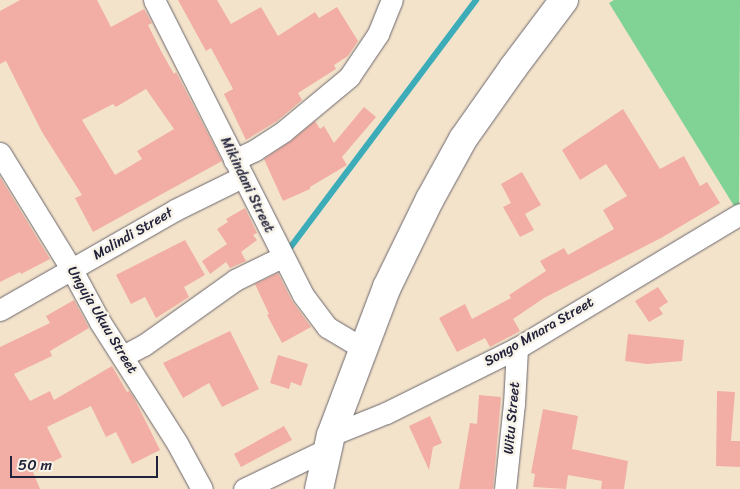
<!DOCTYPE html>
<html>
<head>
<meta charset="utf-8">
<style>
	body { margin:0 }
	#map { position:relative; width:740px; height:489px; overflow:hidden; background:#f3e3cb; font-family:Sriracha,sans-serif }
	div>[style] { position:absolute }
	.green>* { inset:0; background:#80d395 }
	.stream>* { height:5.5px; margin:-2.75px; padding:0 2.75px; transform-origin:2.75px; border-radius:2.75px; background:#3cacb8 }
	.building>* { inset:0; background:#f2aea4 }
	.roads { filter:drop-shadow(0 0 1px #6b666d) drop-shadow(0 0 1px #6b666d) }
	.minor>* { height:21px; margin:-10.5px; padding:0 10.5px; transform-origin:10.5px; border-radius:10.5px; background:#fff }
	.trunk>* { height:28px; margin:-14px; padding:0 14px; transform-origin:14px; border-radius:14px; background:#fff }
	span { translate:-50% -50%; white-space:nowrap; text-align:center; line-height:1.15; -webkit-text-stroke:5px #f7f3e8; paint-order:stroke }
	.street-label { font-size:14px; color:#22223b }
	.scale { position:absolute; left:10px; top:456px; width:148px; height:22px; box-sizing:border-box; border:2px solid #22223b; border-top:0; padding-left:6px; font-size:15px; line-height:18px; white-space:nowrap; color:#22223b; -webkit-text-stroke:4px #f7f3e8; paint-order:stroke }
</style>
</head>
<body>
<div id="map">
	<div class="green">
		<div style="clip-path:polygon(614px 0,740px 0,739px 214px,609px 3px)"></div>
	</div>
	<div class="stream">
		<div style="left:287px;top:252px;width:315px;rotate:-53.1deg"></div>
	</div>
	<div class="building">
		<div style="clip-path:polygon(evenodd,20px 0,97px 0,111px 27px,144px 9px,152px 23px,148px 25px,161px 51px,174px 74px,176px 72px,222px 161px,93px 232px,75px 198px,82px 195px,42px 132px,6px 61px,0 64px,0 11px,20px 0,146px 89px,174px 129px,137px 151px,142px 159px,115px 175px,82px 120px,113px 104px,116px 107px,146px 89px)"></div>
		<div style="clip-path:polygon(178px 0,217px 0,231px 24px,261px 7px,278px 36px,315px 12px,319px 18px,337px 7px,358px 41px,348px 56px,334px 65px,336px 69px,298px 93px,302px 100px,277px 121px,246px 140px,224px 94px,233px 89px,211px 48px,206px 51px)"></div>
		<div style="clip-path:polygon(364px 107px,376px 117px,342px 157px,347px 165px,310px 187px,310px 189px,283px 201px,264px 159px,291px 141px,315px 121px,320px 129px,324px 126px,334px 143px)"></div>
		<div style="clip-path:polygon(623px 109px,660px 169px,684px 156px,700px 186px,707px 182px,720px 203px,661px 238px,544px 298px,513px 319px,520px 331px,490px 347px,485px 338px,457px 352px,439px 318px,465px 304px,472px 319px,511px 298px,509px 295px,546px 271px,540px 261px,564px 248px,568px 255px,614px 229px,603px 210px,627px 196px,606px 164px,580px 180px,562px 150px)"></div>
		<div style="clip-path:polygon(522px 172px,541px 205px,525px 214px,534px 230px,520px 237px,503px 207px,511px 203px,501px 184px)"></div>
		<div style="clip-path:polygon(0 177px,50px 259px,21px 274px,20px 272px,0 282px)"></div>
		<div style="clip-path:polygon(245px 208px,257px 233px,253px 235px,257px 240px,241px 252px,246px 261px,230px 268px,226px 262px,210px 274px,202px 261px,227px 244px,217px 229px,228px 222px,226px 219px)"></div>
		<div style="clip-path:polygon(185px 240px,205px 275px,184px 287px,189px 297px,156px 318px,145px 297px,131px 304px,116px 275px)"></div>
		<div style="clip-path:polygon(278px 273px,292px 301px,311px 327px,282px 343px,267px 315px,269px 314px,255px 284px)"></div>
		<div style="clip-path:polygon(658px 287px,668px 302px,659px 308px,663px 314px,649px 322px,635px 301px)"></div>
		<div style="clip-path:polygon(74px 300px,89px 328px,50px 351px,52px 356px,14px 374px,30px 401px,50px 391px,54px 400px,112px 366px,127px 392px,129px 391px,133px 396px,160px 450px,132px 464px,116px 432px,106px 437px,91px 406px,47px 427px,62px 457px,33px 472px,40px 489px,0 489px,0 347px,50px 323px,46px 316px)"></div>
		<div style="clip-path:polygon(230px 331px,259px 389px,222px 407px,209px 383px,183px 398px,163px 363px)"></div>
		<div style="clip-path:polygon(628px 334px,684px 340px,682px 361px,647px 364px,625px 361px)"></div>
		<div style="clip-path:polygon(278px 355px,308px 364px,301px 386px,291px 382px,289px 389px,270px 383px)"></div>
		<div style="clip-path:polygon(717px 391px,735px 392px,731px 441px,740px 441px,740px 467px,716px 466px)"></div>
		<div style="clip-path:polygon(479px 395px,501px 397px,493px 489px,459px 489px,470px 423px,477px 424px)"></div>
		<div style="clip-path:polygon(543px 409px,578px 416px,572px 449px,628px 461px,624px 489px,601px 489px,602px 481px,568px 475px,566px 489px,533px 487px,535px 474px,531px 473px)"></div>
		<div style="clip-path:polygon(430px 416px,442px 443px,433px 447px,429px 470px,409px 426px)"></div>
		<div style="clip-path:polygon(284px 426px,292px 440px,241px 467px,234px 454px)"></div>
	</div>
	<div class="roads">
		<div class="minor">
			<div style="left:154px;top:0;width:330px;rotate:63.2deg"></div>
			<div style="left:303px;top:295px;width:40px;rotate:53deg"></div>
			<div style="left:327px;top:327px;width:43px;rotate:30.7deg"></div>
			<div style="left:0;top:153px;width:137px;rotate:58.4deg"></div>
			<div style="left:72px;top:270px;width:59px;rotate:61.7deg"></div>
			<div style="left:100px;top:322px;width:143px;rotate:57.5deg"></div>
			<div style="left:177px;top:443px;width:52px;rotate:61.5deg"></div>
			<div style="left:234px;top:160px;width:23px;rotate:-25deg"></div>
			<div style="left:255px;top:150px;width:35px;rotate:-33deg"></div>
			<div style="left:284px;top:131px;width:85px;rotate:-39.7deg"></div>
			<div style="left:349px;top:77px;width:52px;rotate:-56deg"></div>
			<div style="left:378px;top:34px;width:37px;rotate:-68deg"></div>
			<div style="left:0;top:310px;width:202px;rotate:-29.7deg"></div>
			<div style="left:175px;top:210px;width:75px;rotate:-26.2deg"></div>
			<div style="left:123px;top:356px;width:24px;rotate:-28deg"></div>
			<div style="left:144px;top:345px;width:112px;rotate:-35.5deg"></div>
			<div style="left:235px;top:280px;width:52px;rotate:-26.1deg"></div>
			<div style="left:331px;top:435px;width:59px;rotate:-21.8deg"></div>
			<div style="left:386px;top:413px;width:146px;rotate:-26.4deg"></div>
			<div style="left:517px;top:348px;width:260px;rotate:-31deg"></div>
			<div style="left:244px;top:489px;width:92px;rotate:-25.7deg"></div>
			<div style="left:505px;top:489px;width:85px;rotate:-84deg"></div>
			<div style="left:514px;top:404px;width:56px;rotate:-86.9deg"></div>
		</div>
		<div class="trunk">
			<div style="left:319px;top:489px;width:55px;rotate:-77.5deg"></div>
			<div style="left:331px;top:435px;width:158px;rotate:-69.3deg"></div>
			<div style="left:387px;top:287px;width:98px;rotate:-64deg"></div>
			<div style="left:430px;top:199px;width:68px;rotate:-61.2deg"></div>
			<div style="left:463px;top:139px;width:87px;rotate:-54.8deg"></div>
			<div style="left:513px;top:68px;width:85px;rotate:-53.1deg"></div>
		</div>
	</div>
	<div class="street-label">
		<span style="left:247px;top:185px;rotate:64deg">Mikindani Street</span>
		<span style="left:133px;top:234px;rotate:-30deg">Malindi Street</span>
		<span style="left:102px;top:320px;rotate:59deg">Unguja Ukuu Street</span>
		<span style="left:539px;top:332px;rotate:-30deg">Songo Mnara Street</span>
		<span style="left:512px;top:418px;rotate:-85deg">Witu Street</span>
	</div>
	<div class="scale">50 m</div>
</div>
</body>
</html>
